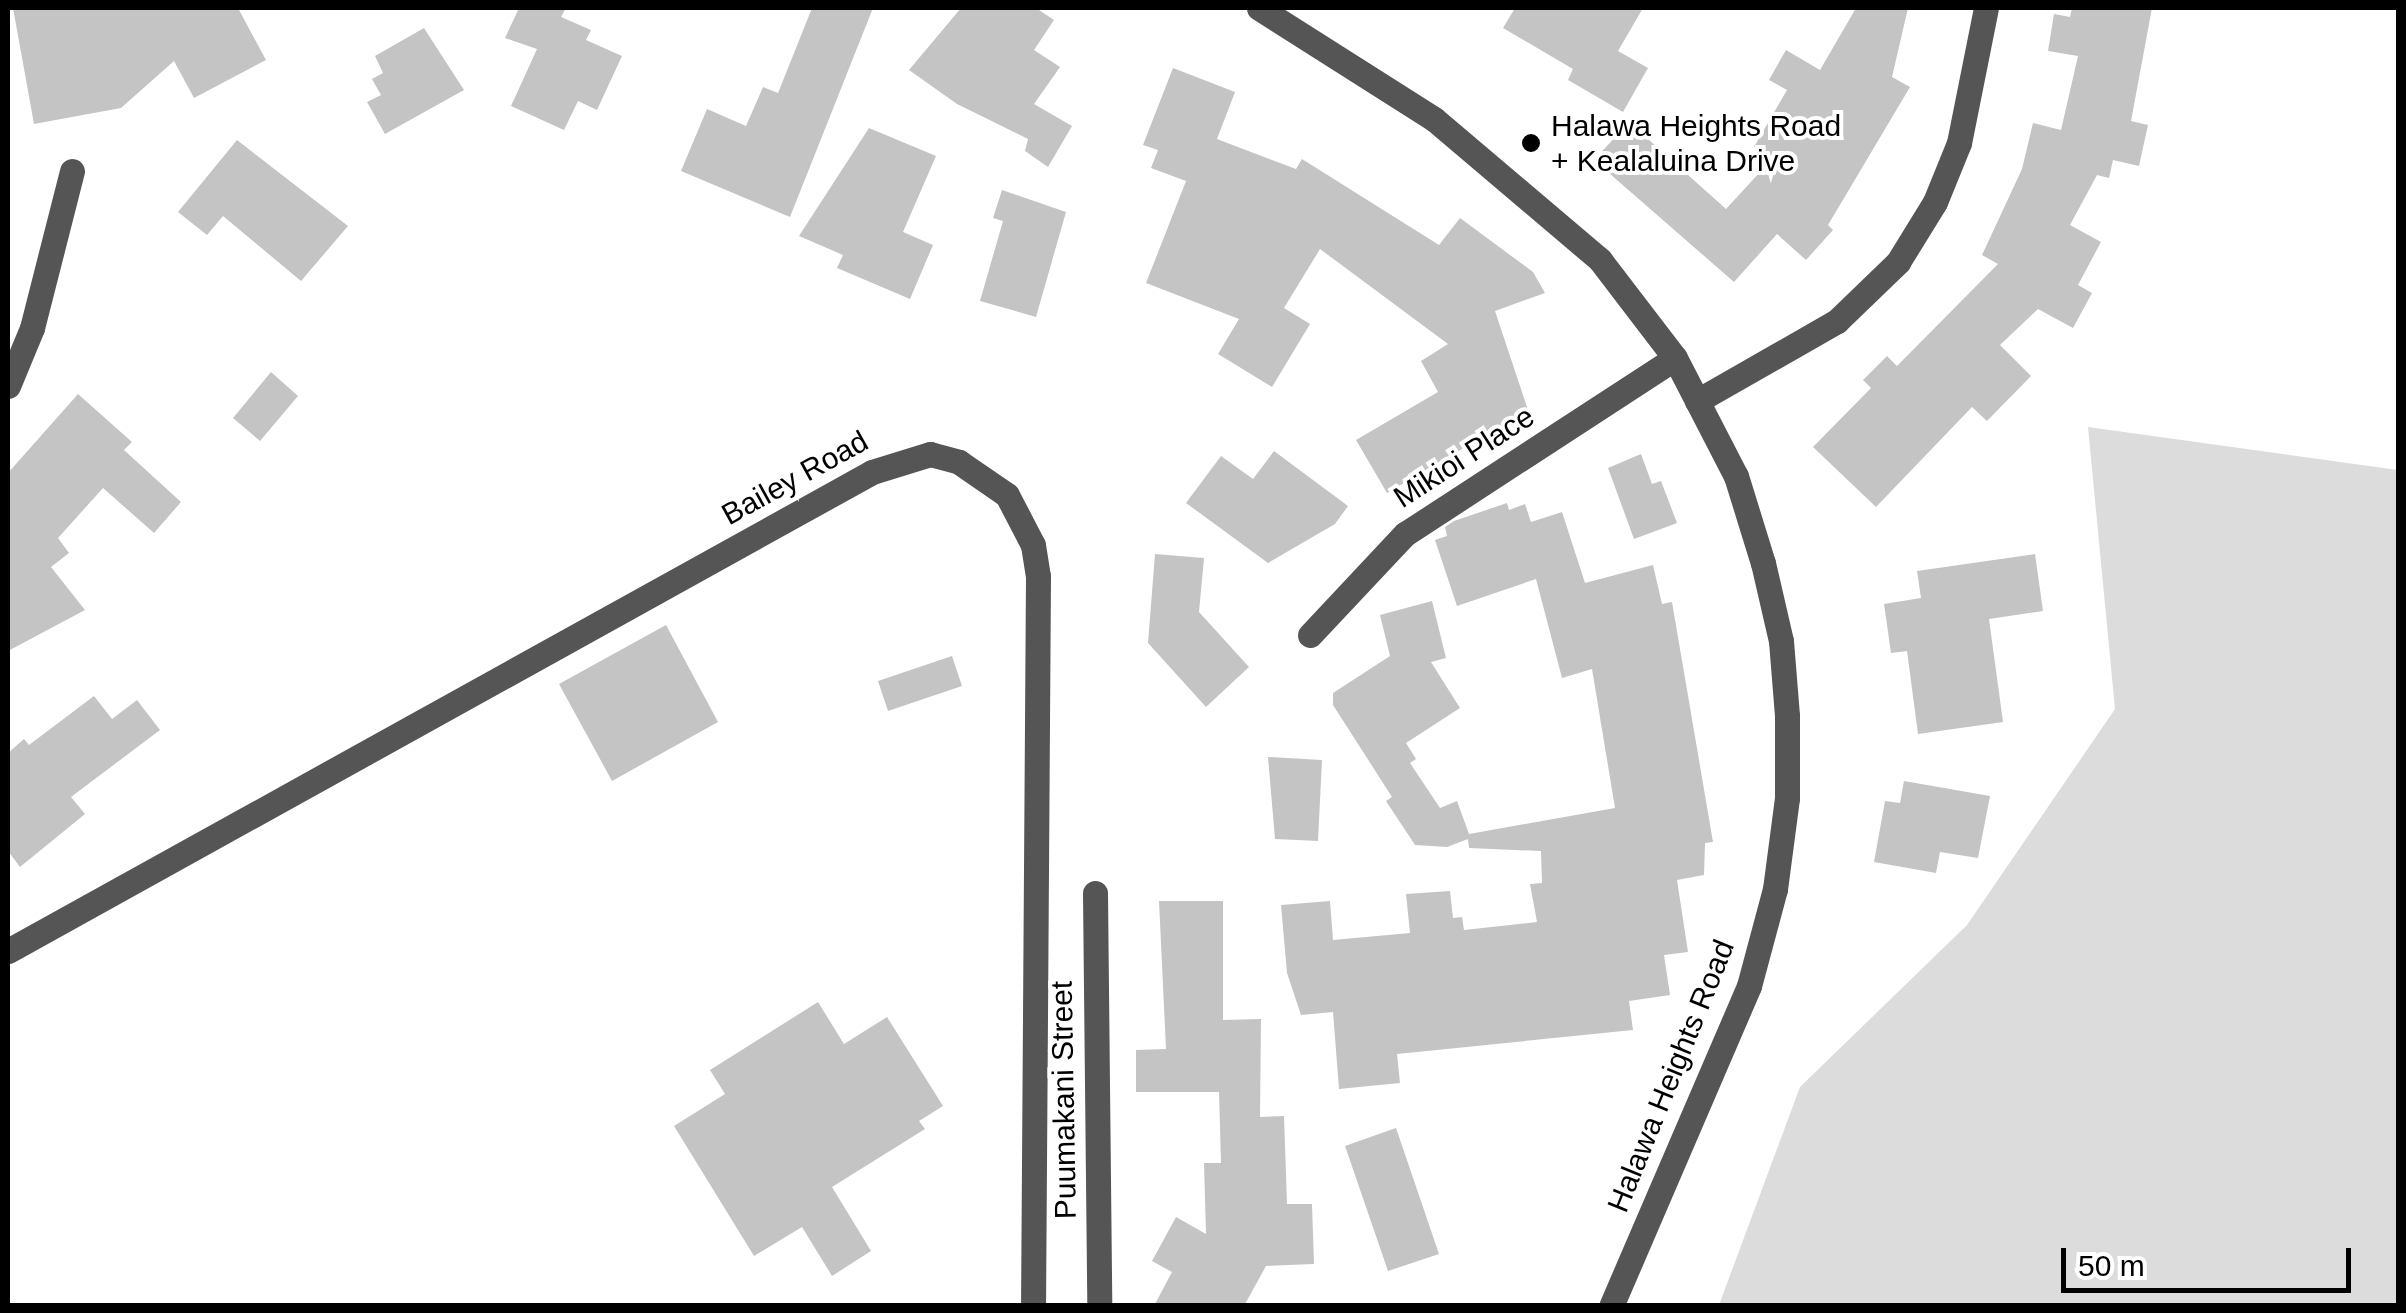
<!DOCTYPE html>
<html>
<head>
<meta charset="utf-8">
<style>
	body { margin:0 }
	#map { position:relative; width:2406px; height:1313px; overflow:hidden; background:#fff; font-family:Helvetica,sans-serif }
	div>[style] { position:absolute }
	.green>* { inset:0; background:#dcdcdc }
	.building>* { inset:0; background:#c4c4c4 }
	.minor>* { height:25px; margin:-12.5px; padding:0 12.5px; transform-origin:12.5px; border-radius:12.5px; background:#555 }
	.dots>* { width:28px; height:28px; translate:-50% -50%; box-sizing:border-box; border:5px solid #fff; border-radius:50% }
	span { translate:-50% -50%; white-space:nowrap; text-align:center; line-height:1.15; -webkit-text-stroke:8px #fff; paint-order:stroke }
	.poi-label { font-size:30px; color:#000 }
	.left { translate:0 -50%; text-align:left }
	.street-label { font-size:30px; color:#000 }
	.frame { position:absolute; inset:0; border:10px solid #000; pointer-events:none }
	.scale { position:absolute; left:2061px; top:1248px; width:290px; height:45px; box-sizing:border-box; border:5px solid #000; border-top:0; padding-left:12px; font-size:30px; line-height:35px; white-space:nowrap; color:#000; -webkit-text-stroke:8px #fff; paint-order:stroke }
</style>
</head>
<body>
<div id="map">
	<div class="green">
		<div style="clip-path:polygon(2088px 427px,2398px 470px,2398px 1305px,1719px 1305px,1800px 1087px,1967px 925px,2115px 709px)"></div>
	</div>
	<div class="building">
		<div style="clip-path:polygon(13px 8px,238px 8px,266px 60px,194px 98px,174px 61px,121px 108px,34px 124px)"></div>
		<div style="clip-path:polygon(519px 8px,566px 8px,561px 17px,591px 30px,586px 40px,622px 56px,597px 110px,578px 101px,564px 130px,511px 106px,537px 49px,505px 38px)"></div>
		<div style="clip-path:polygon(812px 8px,873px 8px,790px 217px,681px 171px,707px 109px,746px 126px,763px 87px,778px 93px)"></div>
		<div style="clip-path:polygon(961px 8px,1036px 8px,1054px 20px,1034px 50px,1060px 67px,1034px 104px,1072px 126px,1048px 167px,1025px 151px,1028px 139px,957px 104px,909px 70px)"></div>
		<div style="clip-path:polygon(1515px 8px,1643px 8px,1618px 51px,1648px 68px,1623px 112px,1568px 80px,1573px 69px,1503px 28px)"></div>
		<div style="clip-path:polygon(1856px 8px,1908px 8px,1892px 77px,1910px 87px,1828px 225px,1833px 230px,1806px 260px,1777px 234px,1734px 282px,1594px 160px,1629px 122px,1726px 209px,1773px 158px,1754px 147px,1787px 90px,1769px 80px,1786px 50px,1820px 70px)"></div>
		<div style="clip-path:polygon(2072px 8px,2152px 8px,2131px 121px,2148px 125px,2139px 166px,2113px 160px,2109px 178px,2097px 175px,2070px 225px,2101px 242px,2078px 285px,2092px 293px,2073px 328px,2038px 309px,2000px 345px,2031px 376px,1987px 421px,1972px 407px,1876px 507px,1813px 447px,1871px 388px,1863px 380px,1887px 356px,1897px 366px,1998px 264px,1982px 255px,2022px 169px,2033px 123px,2061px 130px,2078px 56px,2048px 51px,2054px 14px,2070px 17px)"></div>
		<div style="clip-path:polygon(424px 28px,464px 90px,385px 134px,367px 102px,381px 95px,372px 79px,383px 73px,375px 56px)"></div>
		<div style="clip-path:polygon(1173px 68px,1235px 92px,1217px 139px,1296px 169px,1302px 159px,1439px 245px,1460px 218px,1533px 272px,1545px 293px,1495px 311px,1528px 410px,1387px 493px,1356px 440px,1438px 392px,1421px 361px,1448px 344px,1320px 249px,1284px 308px,1310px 324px,1272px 387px,1218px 354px,1239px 319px,1146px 283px,1186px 181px,1151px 168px,1158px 150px,1143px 145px)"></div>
		<div style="clip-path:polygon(869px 128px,936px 156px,903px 232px,933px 245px,910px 299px,837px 268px,843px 255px,799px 236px)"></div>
		<div style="clip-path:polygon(237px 140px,348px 226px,301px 281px,223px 216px,207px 235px,178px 212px)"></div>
		<div style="clip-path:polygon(1002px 190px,1066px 212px,1036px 317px,980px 301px,1003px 221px,993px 218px)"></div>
		<div style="clip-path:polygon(271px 372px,298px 396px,260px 441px,233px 418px)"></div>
		<div style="clip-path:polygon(78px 394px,132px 442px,124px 450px,181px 502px,154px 533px,103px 488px,58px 538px,69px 553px,51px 567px,85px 610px,8px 651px,8px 473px)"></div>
		<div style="clip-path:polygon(1274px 451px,1348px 506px,1335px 524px,1268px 563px,1186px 503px,1221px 456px,1253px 479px)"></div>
		<div style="clip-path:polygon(1641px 454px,1652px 484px,1661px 481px,1677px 523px,1634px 539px,1608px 468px)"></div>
		<div style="clip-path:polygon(1507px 503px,1509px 510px,1525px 504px,1531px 522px,1562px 512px,1585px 583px,1653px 565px,1662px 604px,1672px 602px,1713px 842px,1705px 843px,1704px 875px,1677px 880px,1688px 952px,1664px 955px,1670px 995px,1629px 1001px,1633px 1030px,1397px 1054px,1400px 1083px,1339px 1089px,1333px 1012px,1301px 1015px,1287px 973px,1281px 905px,1330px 901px,1333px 940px,1410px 933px,1406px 894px,1450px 891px,1453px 918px,1462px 917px,1464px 930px,1537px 922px,1530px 884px,1542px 883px,1541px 851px,1469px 848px,1468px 839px,1447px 847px,1415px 845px,1386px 801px,1392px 797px,1333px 705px,1333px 693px,1390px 656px,1380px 615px,1432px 601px,1446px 658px,1431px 662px,1460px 708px,1406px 743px,1416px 759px,1410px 763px,1440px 808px,1457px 801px,1469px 834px,1615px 808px,1592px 669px,1562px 678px,1536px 579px,1457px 606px,1435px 540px,1447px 536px,1445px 527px,1454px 521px)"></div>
		<div style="clip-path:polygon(1155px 554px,1204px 558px,1199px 612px,1249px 667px,1206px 707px,1148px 643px)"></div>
		<div style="clip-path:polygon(2035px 554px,2043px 611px,1989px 619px,2003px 722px,1918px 734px,1907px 651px,1891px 653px,1884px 604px,1921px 598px,1917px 571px)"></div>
		<div style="clip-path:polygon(666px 625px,718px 722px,612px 781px,559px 684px)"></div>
		<div style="clip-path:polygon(952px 656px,962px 686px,888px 711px,878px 681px)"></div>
		<div style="clip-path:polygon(94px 696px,112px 719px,137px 700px,160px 730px,71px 797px,85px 814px,20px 867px,8px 851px,8px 753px,24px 739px,29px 745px)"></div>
		<div style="clip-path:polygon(1268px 757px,1322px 760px,1318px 841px,1275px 839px)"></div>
		<div style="clip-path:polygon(1904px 781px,1990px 796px,1978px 858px,1940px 852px,1936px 873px,1874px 862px,1885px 801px,1900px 803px)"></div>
		<div style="clip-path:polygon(1159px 901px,1223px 901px,1223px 1020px,1261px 1019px,1260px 1117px,1284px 1116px,1287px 1204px,1312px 1204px,1314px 1264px,1266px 1266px,1244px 1306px,1154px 1306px,1172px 1272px,1152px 1261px,1176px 1217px,1206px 1234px,1204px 1163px,1221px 1163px,1219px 1092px,1136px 1092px,1136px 1050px,1166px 1049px)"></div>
		<div style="clip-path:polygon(818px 1002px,844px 1044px,887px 1017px,943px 1106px,919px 1121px,925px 1129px,832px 1187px,871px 1251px,832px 1276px,802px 1227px,754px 1256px,674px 1126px,725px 1094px,710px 1070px)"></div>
		<div style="clip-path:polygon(1396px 1128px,1439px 1254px,1388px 1271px,1345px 1146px)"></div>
	</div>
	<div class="minor">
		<div style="left:1259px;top:8px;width:207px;rotate:32.4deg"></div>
		<div style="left:1434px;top:119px;width:218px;rotate:40.3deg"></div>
		<div style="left:1600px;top:260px;width:123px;rotate:52.6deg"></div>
		<div style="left:1675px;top:358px;width:133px;rotate:62.7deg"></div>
		<div style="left:1736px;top:476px;width:91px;rotate:72.8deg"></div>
		<div style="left:1763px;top:563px;width:80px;rotate:77deg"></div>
		<div style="left:1781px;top:641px;width:75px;rotate:85.4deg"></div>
		<div style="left:1787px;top:716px;width:82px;rotate:90deg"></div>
		<div style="left:1787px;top:798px;width:92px;rotate:97.5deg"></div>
		<div style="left:1775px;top:889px;width:100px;rotate:105deg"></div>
		<div style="left:1749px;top:986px;width:348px;rotate:113.3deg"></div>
		<div style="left:8px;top:386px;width:63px;rotate:-67.5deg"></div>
		<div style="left:32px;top:328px;width:162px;rotate:-75.7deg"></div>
		<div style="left:1697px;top:401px;width:161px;rotate:-29.7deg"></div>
		<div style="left:1837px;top:321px;width:85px;rotate:-44deg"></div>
		<div style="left:1898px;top:262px;width:70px;rotate:-58.3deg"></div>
		<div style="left:1935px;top:202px;width:64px;rotate:-67.9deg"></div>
		<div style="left:1959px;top:143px;width:138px;rotate:-78.7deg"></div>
		<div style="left:1310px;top:635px;width:139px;rotate:-46.8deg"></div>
		<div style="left:1405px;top:534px;width:322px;rotate:-33.1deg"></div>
		<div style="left:1095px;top:893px;width:413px;rotate:89.4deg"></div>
		<div style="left:8px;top:951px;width:988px;rotate:-29deg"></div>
		<div style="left:872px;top:472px;width:61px;rotate:-17.2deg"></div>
		<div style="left:930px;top:454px;width:30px;rotate:15deg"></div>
		<div style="left:959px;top:462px;width:58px;rotate:34.5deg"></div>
		<div style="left:1007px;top:495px;width:56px;rotate:62.5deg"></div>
		<div style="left:1033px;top:545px;width:31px;rotate:81deg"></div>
		<div style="left:1038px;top:576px;width:730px;rotate:90.39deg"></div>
	</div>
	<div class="dots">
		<div style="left:1531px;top:143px;background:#000"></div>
	</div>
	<div class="poi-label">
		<span class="left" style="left:1551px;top:143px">Halawa Heights Road<br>+ Kealaluina Drive</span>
	</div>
	<div class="street-label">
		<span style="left:1464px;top:457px;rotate:-33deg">Mikioi Place</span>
		<span style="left:795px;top:478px;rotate:-29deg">Bailey Road</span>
		<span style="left:1671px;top:1076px;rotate:-68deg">Halawa Heights Road</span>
		<span style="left:1064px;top:1100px;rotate:-91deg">Puumakani Street</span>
	</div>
	<div class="frame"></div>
	<div class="scale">50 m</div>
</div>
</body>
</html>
